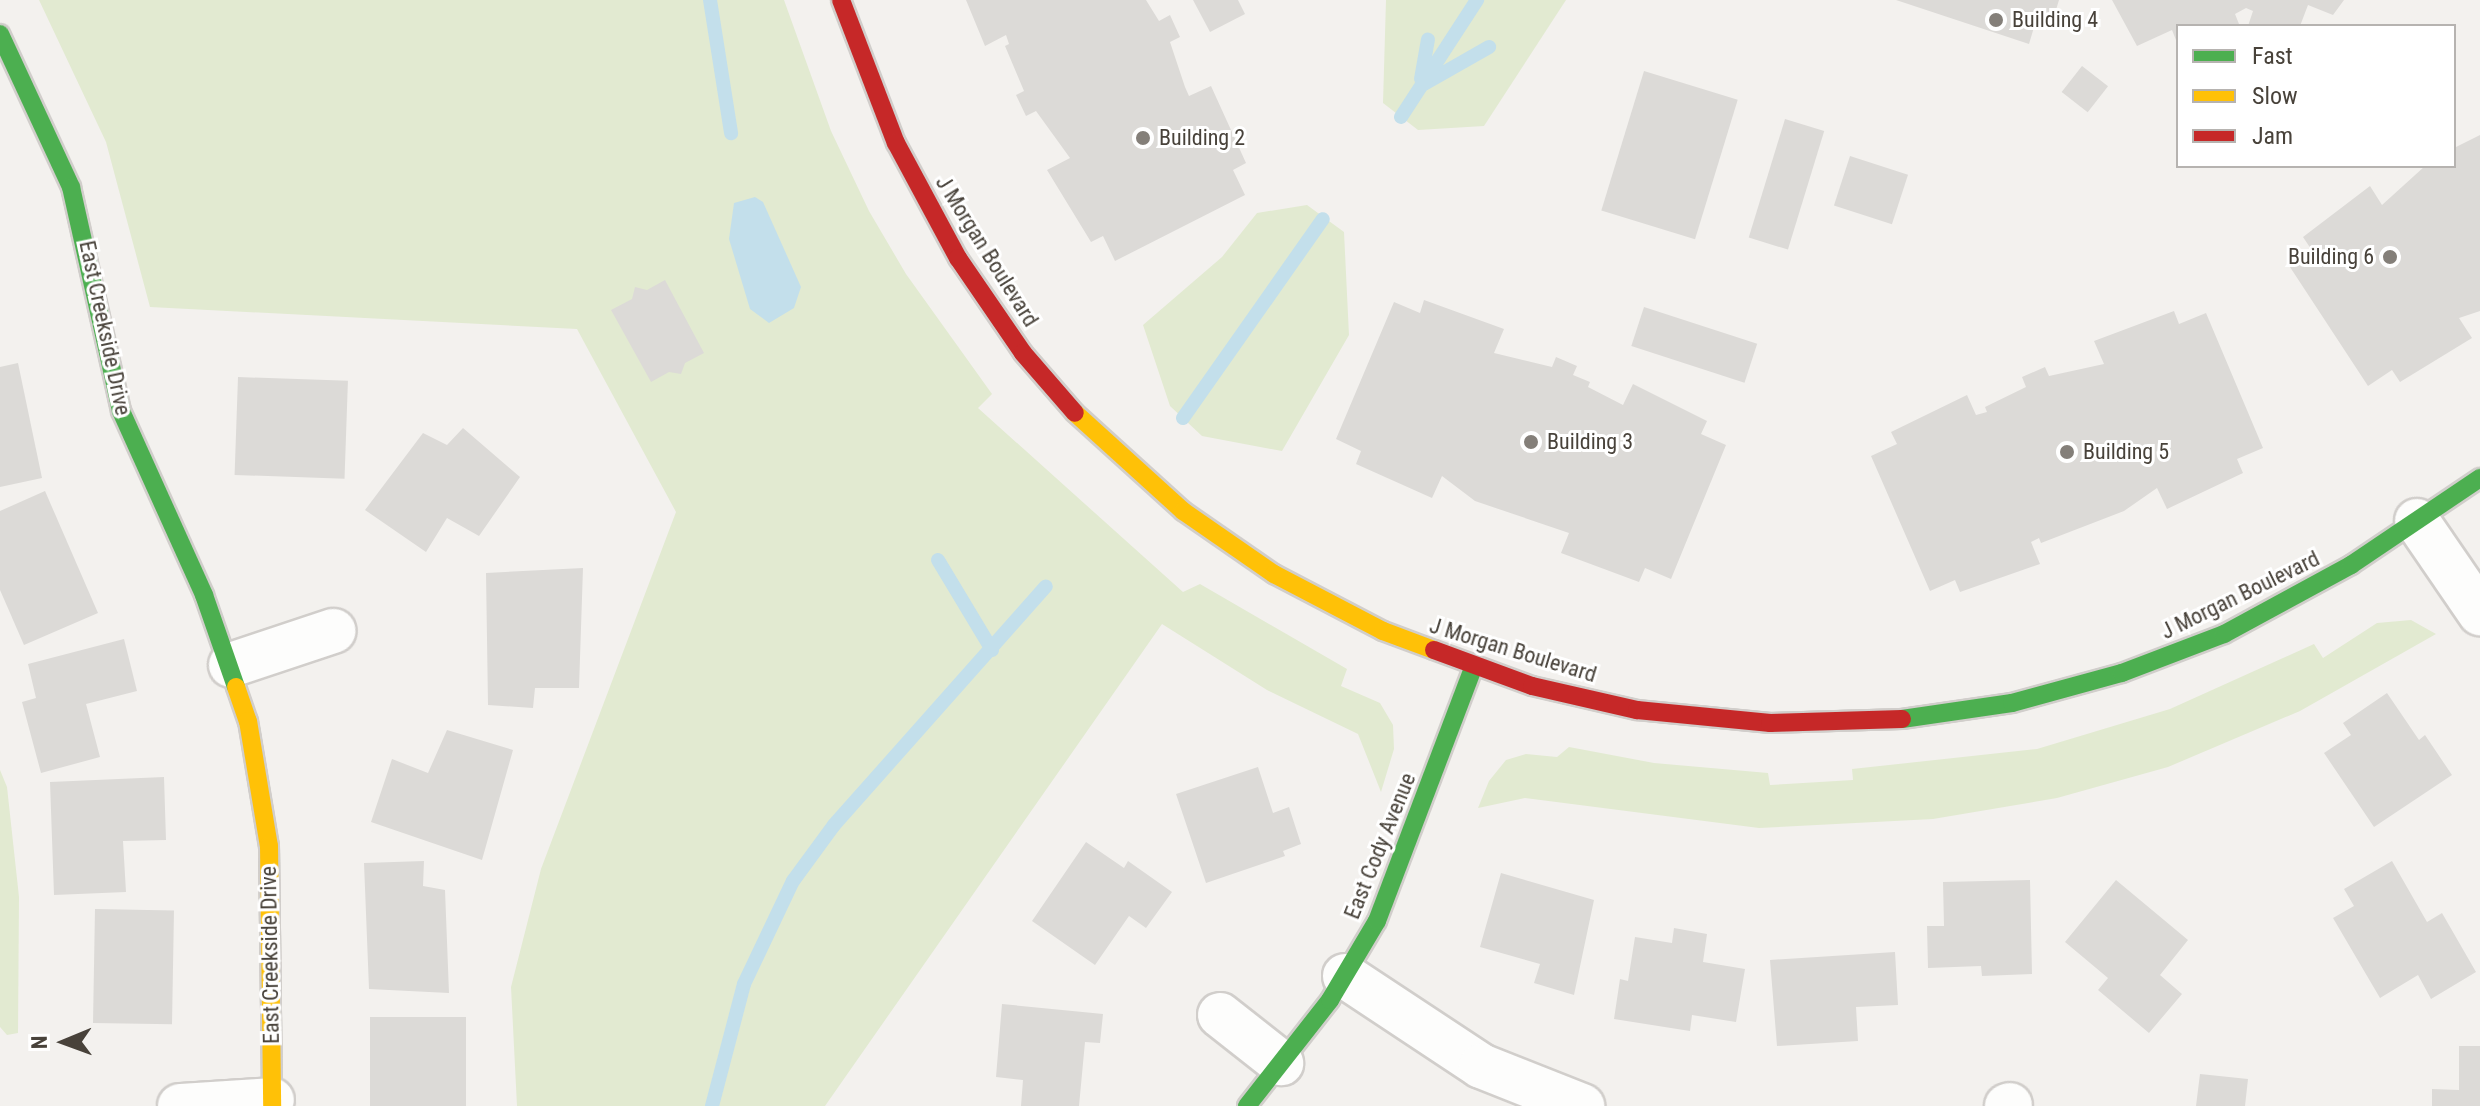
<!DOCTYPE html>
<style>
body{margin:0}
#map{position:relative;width:2480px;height:1106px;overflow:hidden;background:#f3f1ee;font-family:"Roboto Condensed",sans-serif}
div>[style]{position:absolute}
.green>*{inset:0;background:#e2ead1}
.water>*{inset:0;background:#c3dfeb}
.stream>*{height:14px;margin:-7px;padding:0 7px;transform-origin:7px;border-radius:7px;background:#c3dfeb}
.building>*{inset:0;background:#dcdad7;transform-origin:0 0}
.roads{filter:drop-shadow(2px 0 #d1cecb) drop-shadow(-2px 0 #d1cecb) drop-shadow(0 2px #d1cecb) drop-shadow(0 -2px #d1cecb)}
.street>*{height:44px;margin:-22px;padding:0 22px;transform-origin:22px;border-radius:22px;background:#fdfdfc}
.fast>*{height:18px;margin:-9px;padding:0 9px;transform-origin:9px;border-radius:9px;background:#4caf50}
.slow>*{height:18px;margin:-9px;padding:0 9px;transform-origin:9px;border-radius:9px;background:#ffc107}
.jam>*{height:18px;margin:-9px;padding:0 9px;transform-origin:9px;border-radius:9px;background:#c62828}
.dots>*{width:22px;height:22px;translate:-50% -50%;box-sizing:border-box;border:4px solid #fff;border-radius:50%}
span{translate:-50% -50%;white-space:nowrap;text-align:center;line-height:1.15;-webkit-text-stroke:6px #fff;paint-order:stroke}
.poi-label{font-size:22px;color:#48423a}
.left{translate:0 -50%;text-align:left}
.right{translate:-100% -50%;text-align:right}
.street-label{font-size:22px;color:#48423a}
.legend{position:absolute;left:2176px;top:24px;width:280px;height:144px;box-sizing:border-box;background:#fff;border:2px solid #b6b3b0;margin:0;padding:10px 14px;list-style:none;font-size:24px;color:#48423a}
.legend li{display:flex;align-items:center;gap:16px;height:40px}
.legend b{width:40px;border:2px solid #b6b3b0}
.north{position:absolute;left:24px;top:1002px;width:80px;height:80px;-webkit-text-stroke:6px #fff;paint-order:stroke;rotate:269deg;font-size:22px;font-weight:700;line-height:32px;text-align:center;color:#48423a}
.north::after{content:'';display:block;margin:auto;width:28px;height:36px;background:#48423a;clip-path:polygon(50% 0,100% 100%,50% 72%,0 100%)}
</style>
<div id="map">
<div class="green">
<i style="clip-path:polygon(39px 0,784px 0,831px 131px,869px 211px,906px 274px,992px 394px,978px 408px,1183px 592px,1200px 584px,1347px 669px,1341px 686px,1380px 703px,1393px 725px,1394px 749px,1381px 792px,1358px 734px,1267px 690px,1162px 624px,825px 1106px,517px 1106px,511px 987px,541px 869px,676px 512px,577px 329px,150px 307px,106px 142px)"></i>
<i style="clip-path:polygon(1386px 0,1566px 0,1484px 126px,1418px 130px,1383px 103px)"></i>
<i style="clip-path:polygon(1307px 205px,1344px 232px,1349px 335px,1282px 451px,1202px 436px,1170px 406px,1143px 325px,1222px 257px,1257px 213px)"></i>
<i style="clip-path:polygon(2411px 620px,2436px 634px,2300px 711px,2168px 767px,2057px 798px,1933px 819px,1759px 828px,1525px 798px,1478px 808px,1489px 781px,1506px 760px,1526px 754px,1557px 757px,1569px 747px,1654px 763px,1768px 773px,1770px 785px,1853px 780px,1852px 769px,2037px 749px,2170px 709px,2314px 644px,2323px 658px,2377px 623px)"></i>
<i style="clip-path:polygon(0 770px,7px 787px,19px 897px,18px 1033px,7px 1035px,0 1027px)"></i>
</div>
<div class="water">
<i style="clip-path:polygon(755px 197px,763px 202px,801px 287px,794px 308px,769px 323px,750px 309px,729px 239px,734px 203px)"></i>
</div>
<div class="stream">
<i style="left:710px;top:0;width:135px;rotate:81deg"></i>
<i style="left:1421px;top:79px;width:40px;rotate:-80deg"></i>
<i style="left:1424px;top:84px;width:75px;rotate:-29.6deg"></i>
<i style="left:1401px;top:117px;width:140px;rotate:-57deg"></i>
<i style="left:1183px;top:418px;width:243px;rotate:-54.9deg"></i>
<i style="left:938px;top:560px;width:105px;rotate:59deg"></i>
<i style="left:712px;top:1106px;width:126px;rotate:-75.3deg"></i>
<i style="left:744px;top:984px;width:114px;rotate:-64.6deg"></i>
<i style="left:793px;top:881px;width:69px;rotate:-53.8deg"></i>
<i style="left:834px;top:825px;width:319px;rotate:-48.4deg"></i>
</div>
<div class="building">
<i style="clip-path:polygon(966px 0,1146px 0,1159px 21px,1170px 15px,1180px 37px,1170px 42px,1185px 87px,1189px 96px,1211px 86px,1246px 163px,1233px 170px,1245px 195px,1115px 261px,1103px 236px,1091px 242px,1047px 170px,1070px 158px,1036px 111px,1026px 116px,1016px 95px,1024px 91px,1005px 46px,1009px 44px,1006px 35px,985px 46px)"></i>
<i style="clip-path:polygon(1193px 0,1238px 0,1245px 14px,1210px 32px)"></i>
<i style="clip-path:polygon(1896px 0,2059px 0,2052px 23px,2037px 17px,2029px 44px)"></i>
<i style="clip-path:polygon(2112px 0,2344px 0,2333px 15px,2308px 5px,2300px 26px,2248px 26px,2253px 11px,2246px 8px,2235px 14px,2239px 24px,2233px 26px,2178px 26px,2178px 45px,2172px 30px,2137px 46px)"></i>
<i style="left:2082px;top:66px;width:33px;height:33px;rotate:38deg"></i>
<i style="left:1644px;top:71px;width:98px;height:146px;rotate:17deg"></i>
<i style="left:1785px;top:119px;width:41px;height:124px;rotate:17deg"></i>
<i style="clip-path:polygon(2480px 135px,2480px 311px,2459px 318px,2472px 338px,2400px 382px,2392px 370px,2368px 386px,2288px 264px,2311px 249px,2303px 237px,2370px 186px,2382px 205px,2425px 166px,2454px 166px,2454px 148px)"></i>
<i style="left:1850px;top:156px;width:61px;height:52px;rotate:18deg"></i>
<i style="clip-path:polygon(665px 280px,704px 353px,685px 363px,681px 374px,669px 372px,651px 382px,611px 310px,632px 299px,635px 287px,647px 290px)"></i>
<i style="clip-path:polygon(1424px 300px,1504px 329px,1494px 353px,1552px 367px,1556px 357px,1577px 366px,1573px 375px,1590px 382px,1588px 387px,1623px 405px,1633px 384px,1707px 421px,1701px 434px,1726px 445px,1671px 579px,1645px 568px,1639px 582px,1561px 553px,1569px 533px,1475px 501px,1442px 476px,1432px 498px,1356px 464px,1361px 451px,1336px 439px,1394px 302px,1420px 313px)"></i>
<i style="left:1644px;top:307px;width:119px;height:41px;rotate:18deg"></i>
<i style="clip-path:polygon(2174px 311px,2179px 324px,2206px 313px,2263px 448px,2237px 459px,2243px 473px,2167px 509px,2157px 488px,2124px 511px,2041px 543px,2039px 538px,2031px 542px,2040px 564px,1960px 592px,1955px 580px,1930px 591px,1871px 456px,1897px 444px,1891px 432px,1967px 395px,1976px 415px,1987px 412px,1985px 407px,2026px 387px,2022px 377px,2045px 367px,2049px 376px,2104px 364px,2094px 341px)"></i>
<i style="clip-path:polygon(18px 363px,42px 478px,0 487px,0 367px)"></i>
<i style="left:238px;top:377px;width:110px;height:98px;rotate:2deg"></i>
<i style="clip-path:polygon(463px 428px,520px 477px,479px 536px,447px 518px,426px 552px,365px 510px,423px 433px,447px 445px)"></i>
<i style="clip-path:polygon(45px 491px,98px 613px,24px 645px,0 590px,0 511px)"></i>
<i style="clip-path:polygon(583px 568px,579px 688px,535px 688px,533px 708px,488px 705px,486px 573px)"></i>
<i style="clip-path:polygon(124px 639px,137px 691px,86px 704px,100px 757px,41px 773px,22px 702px,36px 698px,28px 664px)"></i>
<i style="clip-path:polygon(2387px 693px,2419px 740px,2425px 735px,2452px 775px,2374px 827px,2324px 753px,2351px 735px,2343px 723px)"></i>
<i style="clip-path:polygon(447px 730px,513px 750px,482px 860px,371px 822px,392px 759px,428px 773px)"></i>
<i style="clip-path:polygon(1258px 767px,1273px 813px,1289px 807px,1301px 844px,1283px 851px,1285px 856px,1206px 883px,1176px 794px)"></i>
<i style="clip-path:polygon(164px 777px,166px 840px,123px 841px,126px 892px,54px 895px,50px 782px)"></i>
<i style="clip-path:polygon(1086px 842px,1124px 868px,1128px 861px,1172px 892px,1146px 928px,1129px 916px,1095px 965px,1032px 921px)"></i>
<i style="clip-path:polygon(424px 861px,423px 886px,445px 890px,449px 993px,369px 989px,364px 863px)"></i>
<i style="clip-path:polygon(2392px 861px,2427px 922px,2442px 913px,2476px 972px,2431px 999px,2418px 975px,2380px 998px,2333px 918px,2354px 906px,2344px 889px)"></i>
<i style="clip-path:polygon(1501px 873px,1594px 900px,1574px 995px,1534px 983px,1540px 964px,1480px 947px)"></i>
<i style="clip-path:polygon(2030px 880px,2032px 974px,1982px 976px,1981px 966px,1928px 968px,1927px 926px,1944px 926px,1943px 882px)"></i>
<i style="clip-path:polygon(2116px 880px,2188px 940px,2160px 975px,2182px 994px,2149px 1033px,2098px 990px,2108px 978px,2065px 942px)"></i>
<i style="left:95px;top:909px;width:79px;height:114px;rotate:1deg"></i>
<i style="clip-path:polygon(1674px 928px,1707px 934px,1703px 962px,1745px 969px,1736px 1022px,1692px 1015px,1690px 1031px,1614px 1019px,1620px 979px,1628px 981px,1635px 937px,1672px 943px)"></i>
<i style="clip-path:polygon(1895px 952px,1898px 1005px,1856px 1007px,1858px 1041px,1777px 1046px,1770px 960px)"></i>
<i style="clip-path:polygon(1002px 1004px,1103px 1014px,1100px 1043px,1085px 1042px,1079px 1106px,1021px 1106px,1023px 1080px,996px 1077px)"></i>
<i style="left:370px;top:1017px;width:96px;height:89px"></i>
<i style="clip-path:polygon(2459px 1046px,2480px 1046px,2480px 1106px,2432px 1106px,2432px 1089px,2459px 1090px)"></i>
<i style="clip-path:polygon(2200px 1074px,2248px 1079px,2245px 1106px,2196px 1106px)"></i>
</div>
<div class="roads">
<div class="street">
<i style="left:2417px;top:521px;width:112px;rotate:55.6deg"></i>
<i style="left:231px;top:665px;width:108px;rotate:-18.4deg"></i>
<i style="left:1345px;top:976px;width:163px;rotate:33.5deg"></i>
<i style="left:1481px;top:1066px;width:109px;rotate:21.6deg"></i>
<i style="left:1220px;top:1015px;width:78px;rotate:38.2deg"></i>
<i style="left:180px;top:1106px;width:92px;rotate:-3.7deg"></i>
<i style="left:2007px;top:1106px;width:3px;rotate:-18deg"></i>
</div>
<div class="fast">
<i style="left:0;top:34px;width:169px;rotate:65.1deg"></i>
<i style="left:71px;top:187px;width:230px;rotate:77.4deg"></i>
<i style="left:121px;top:411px;width:202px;rotate:65.7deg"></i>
<i style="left:204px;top:595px;width:97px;rotate:70.8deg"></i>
<i style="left:1902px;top:719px;width:111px;rotate:-8.3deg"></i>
<i style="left:2012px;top:703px;width:114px;rotate:-15.3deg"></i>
<i style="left:2122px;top:673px;width:109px;rotate:-20.9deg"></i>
<i style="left:2224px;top:634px;width:145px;rotate:-28.5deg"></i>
<i style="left:2351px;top:565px;width:156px;rotate:-34deg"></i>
<i style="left:1247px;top:1106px;width:135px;rotate:-51.9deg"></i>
<i style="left:1330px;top:1000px;width:92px;rotate:-59.3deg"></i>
<i style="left:1377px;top:921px;width:271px;rotate:-69.2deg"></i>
</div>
<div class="slow">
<i style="left:1075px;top:413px;width:146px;rotate:42.2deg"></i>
<i style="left:1183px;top:511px;width:111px;rotate:34.7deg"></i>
<i style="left:1274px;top:574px;width:123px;rotate:27.6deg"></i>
<i style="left:1383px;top:631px;width:54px;rotate:20.4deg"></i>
<i style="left:236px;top:687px;width:36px;rotate:71deg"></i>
<i style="left:248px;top:721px;width:127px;rotate:80.5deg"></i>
<i style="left:269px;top:846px;width:260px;rotate:89.3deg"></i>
</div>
<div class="jam">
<i style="left:841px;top:0;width:153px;rotate:69deg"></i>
<i style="left:896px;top:143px;width:131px;rotate:61.7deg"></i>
<i style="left:958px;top:258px;width:115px;rotate:55.6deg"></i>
<i style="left:1023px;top:353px;width:79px;rotate:49.1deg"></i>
<i style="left:1434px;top:650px;width:104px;rotate:20.2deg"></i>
<i style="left:1532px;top:686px;width:108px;rotate:12.9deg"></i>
<i style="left:1637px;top:710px;width:134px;rotate:5.6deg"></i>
<i style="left:1770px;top:723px;width:132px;rotate:-1.7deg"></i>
</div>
</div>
<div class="dots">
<i style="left:1996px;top:20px;background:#847f79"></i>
<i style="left:1143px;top:138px;background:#847f79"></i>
<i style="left:2390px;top:257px;background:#847f79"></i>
<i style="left:1531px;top:442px;background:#847f79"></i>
<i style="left:2067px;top:452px;background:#847f79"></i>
</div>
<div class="poi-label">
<span class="left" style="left:2012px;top:20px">Building 4</span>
<span class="left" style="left:1159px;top:138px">Building 2</span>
<span class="right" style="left:2374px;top:257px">Building 6</span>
<span class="left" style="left:1547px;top:442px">Building 3</span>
<span class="left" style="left:2083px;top:452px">Building 5</span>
</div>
<div class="street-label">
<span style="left:987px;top:251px;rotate:58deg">J Morgan Boulevard</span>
<span style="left:105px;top:328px;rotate:78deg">East Creekside Drive</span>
<span style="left:2240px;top:595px;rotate:-26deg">J Morgan Boulevard</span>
<span style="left:1513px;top:650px;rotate:17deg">J Morgan Boulevard</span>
<span style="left:1380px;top:846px;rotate:-68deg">East Cody Avenue</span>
<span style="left:270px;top:955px;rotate:-91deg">East Creekside Drive</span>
</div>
<ul class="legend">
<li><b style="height:10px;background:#4caf50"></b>Fast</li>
<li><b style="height:10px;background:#ffc107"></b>Slow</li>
<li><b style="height:10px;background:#c62828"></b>Jam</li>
</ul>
<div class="north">N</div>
</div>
